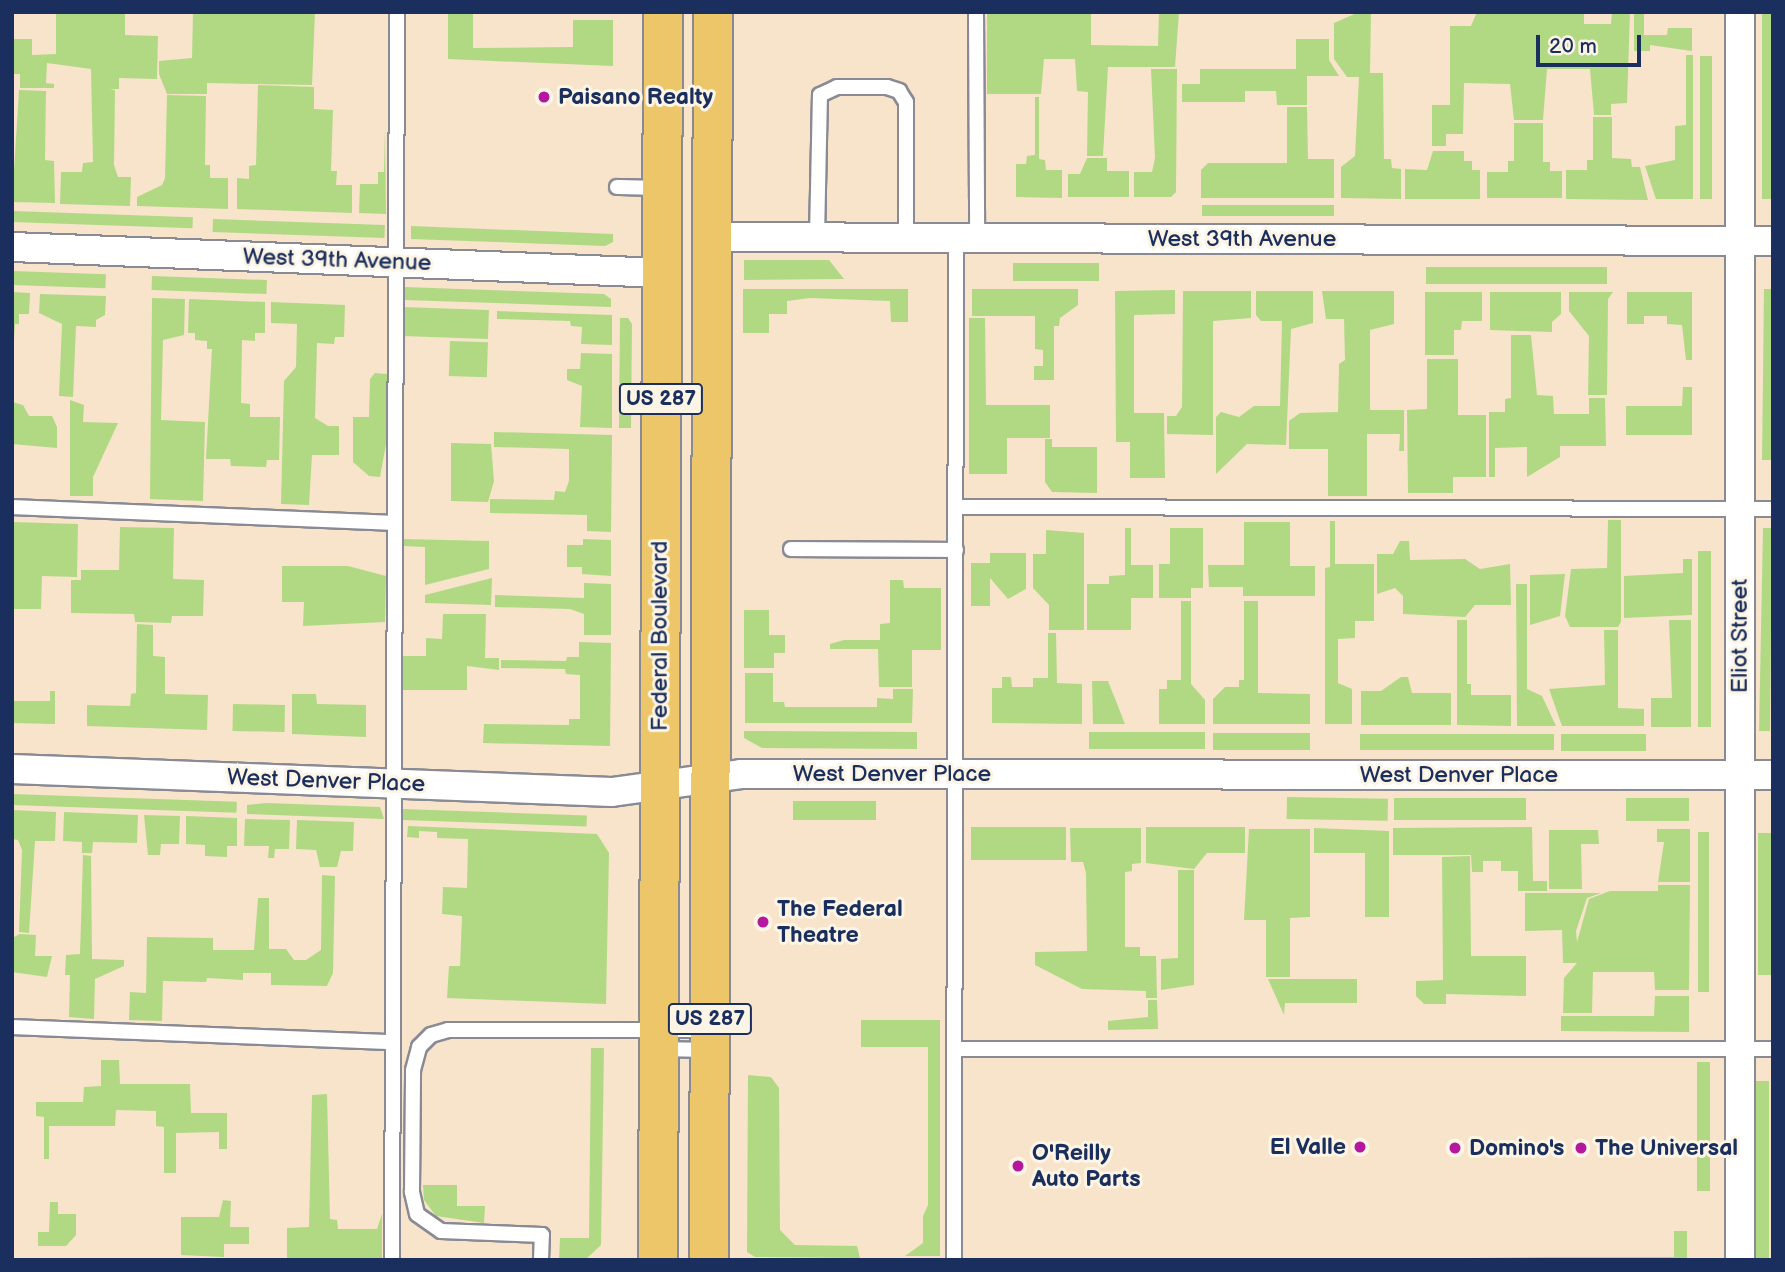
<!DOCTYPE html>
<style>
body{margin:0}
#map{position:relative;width:1785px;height:1272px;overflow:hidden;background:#f7e4cb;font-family:"Balsamiq Sans",sans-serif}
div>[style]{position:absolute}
.green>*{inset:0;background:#b1d984;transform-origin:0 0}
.roads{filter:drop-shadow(2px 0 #898a94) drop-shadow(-2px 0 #898a94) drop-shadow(0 2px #898a94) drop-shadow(0 -2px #898a94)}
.service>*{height:14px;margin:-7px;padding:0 7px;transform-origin:7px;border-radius:7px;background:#fff}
.minor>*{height:28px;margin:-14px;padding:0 14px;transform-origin:14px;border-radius:14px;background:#fff}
.primary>*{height:38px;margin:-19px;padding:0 19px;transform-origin:19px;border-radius:19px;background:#ecc669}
.dots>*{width:19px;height:19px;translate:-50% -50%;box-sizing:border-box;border:4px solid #fcf5e5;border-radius:50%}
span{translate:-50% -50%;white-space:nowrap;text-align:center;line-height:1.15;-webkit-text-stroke:6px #fcf5e5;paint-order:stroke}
.shield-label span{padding:2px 5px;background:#fcf5e5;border:2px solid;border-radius:5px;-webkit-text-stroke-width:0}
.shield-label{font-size:21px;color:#1b2f5e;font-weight:700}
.poi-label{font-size:23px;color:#1b2f5e;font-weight:700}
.left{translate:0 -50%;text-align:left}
.right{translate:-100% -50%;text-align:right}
.street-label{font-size:23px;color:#1b2f5e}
.frame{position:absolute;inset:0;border:14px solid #1b2f5e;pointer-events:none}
.scale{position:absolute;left:1536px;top:35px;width:105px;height:32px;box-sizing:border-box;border:4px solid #1b2f5e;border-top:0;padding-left:9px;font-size:21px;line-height:24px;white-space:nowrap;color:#1b2f5e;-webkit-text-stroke:5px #fcf5e5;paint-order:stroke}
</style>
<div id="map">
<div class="green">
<i style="clip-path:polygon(56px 12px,125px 12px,125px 35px,158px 36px,157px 79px,119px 78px,119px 89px,110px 89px,115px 90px,114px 165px,118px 177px,131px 177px,130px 206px,60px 204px,61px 172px,82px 172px,83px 163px,93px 162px,91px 69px,47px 63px,46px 83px,54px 84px,54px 88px,20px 88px,20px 74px,12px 74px,12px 39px,32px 39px,32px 55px,56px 54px)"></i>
<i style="clip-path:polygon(193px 12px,315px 12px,312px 85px,207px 83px,207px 94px,167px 94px,159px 74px,159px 61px,192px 58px)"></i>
<i style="clip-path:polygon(448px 12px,473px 12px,473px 48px,573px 47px,573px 20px,613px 20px,613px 66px,448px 59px)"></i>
<i style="clip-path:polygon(987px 12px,1091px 12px,1091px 45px,1158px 46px,1159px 12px,1179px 12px,1175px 67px,1108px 67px,1103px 156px,1087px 156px,1088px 92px,1077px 91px,1075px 59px,1044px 59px,1041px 94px,987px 94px)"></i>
<i style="clip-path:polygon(1359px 12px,1371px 12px,1370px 73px,1383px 73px,1384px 159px,1391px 159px,1392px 168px,1401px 169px,1401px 199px,1341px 198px,1341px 167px,1355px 156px,1359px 77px,1347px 77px,1334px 59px,1334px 23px)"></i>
<i style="clip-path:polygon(1477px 12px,1584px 14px,1584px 24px,1611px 24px,1612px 12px,1630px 12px,1627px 103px,1611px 104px,1611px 115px,1594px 115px,1590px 69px,1547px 69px,1543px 120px,1514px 120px,1510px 84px,1464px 83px,1463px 134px,1446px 134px,1446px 146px,1432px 146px,1432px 105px,1450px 105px,1450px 26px,1471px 26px)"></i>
<i style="clip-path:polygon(1634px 12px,1644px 12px,1644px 35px,1667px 35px,1668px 28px,1692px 28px,1692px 51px,1650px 45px,1650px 51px,1634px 51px)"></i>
<i style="left:1762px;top:12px;width:11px;height:187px"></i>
<i style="clip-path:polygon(1296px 39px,1329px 39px,1329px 60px,1339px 76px,1307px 76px,1307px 105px,1277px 105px,1276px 91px,1245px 91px,1245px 102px,1182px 102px,1182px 84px,1200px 84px,1200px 69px,1296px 69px)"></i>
<i style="clip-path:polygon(1686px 55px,1693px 55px,1693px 199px,1656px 199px,1645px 166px,1675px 160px,1675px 126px,1686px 125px)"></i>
<i style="left:1700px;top:56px;width:12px;height:143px"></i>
<i style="clip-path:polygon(1151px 69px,1177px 69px,1176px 192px,1171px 197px,1134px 197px,1134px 172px,1152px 172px,1155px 158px)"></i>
<i style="clip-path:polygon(258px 85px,314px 87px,314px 109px,333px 110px,331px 171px,337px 171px,336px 185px,352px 185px,352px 213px,237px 209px,237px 178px,249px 179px,249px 166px,256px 165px)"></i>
<i style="clip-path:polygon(19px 90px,46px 91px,45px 160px,54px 161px,55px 203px,12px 202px)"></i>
<i style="clip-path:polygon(167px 95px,206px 96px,205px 165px,210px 165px,210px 178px,228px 178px,228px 209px,137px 206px,137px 197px,162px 185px,165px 178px)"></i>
<i style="clip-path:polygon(1035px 97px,1039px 97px,1039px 159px,1045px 160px,1046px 170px,1062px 170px,1062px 198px,1016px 197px,1016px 164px,1026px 164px,1027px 156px,1035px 155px)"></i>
<i style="clip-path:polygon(1287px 107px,1307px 107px,1308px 159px,1334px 159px,1334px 198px,1201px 198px,1201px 170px,1208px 163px,1287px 163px)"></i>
<i style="clip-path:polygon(1593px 117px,1612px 117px,1612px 158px,1631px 159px,1632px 167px,1640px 167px,1648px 200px,1566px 199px,1566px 170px,1587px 170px,1587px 160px,1593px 160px)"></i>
<i style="clip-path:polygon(1514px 123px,1543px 123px,1543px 162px,1550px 162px,1550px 171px,1562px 171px,1562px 198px,1487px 198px,1487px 172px,1508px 172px,1508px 161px,1514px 161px)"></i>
<i style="clip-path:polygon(385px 129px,386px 214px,359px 213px,360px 184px,378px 184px,378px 172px,384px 172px)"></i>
<i style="clip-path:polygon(1433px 151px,1464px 151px,1464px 161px,1472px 161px,1472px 170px,1480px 170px,1480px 199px,1405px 199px,1405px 169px,1427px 170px)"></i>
<i style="clip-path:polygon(1087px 158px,1107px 158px,1107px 171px,1129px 171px,1129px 197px,1068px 197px,1068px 174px,1080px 174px)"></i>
<i style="left:1202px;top:205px;width:132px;height:11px"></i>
<i style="left:12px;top:211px;width:181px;height:11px;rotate:2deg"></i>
<i style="left:213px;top:219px;width:172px;height:13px;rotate:2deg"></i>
<i style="clip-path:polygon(411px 226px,613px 234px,613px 242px,605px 246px,411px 239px)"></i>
<i style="clip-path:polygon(744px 260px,829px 260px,844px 279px,744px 280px)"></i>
<i style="left:1013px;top:263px;width:86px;height:18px"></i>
<i style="left:1426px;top:267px;width:181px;height:17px"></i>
<i style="left:12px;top:271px;width:94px;height:14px;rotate:2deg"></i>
<i style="left:152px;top:276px;width:115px;height:14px;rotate:2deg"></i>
<i style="clip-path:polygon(404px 287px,604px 294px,611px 299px,611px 307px,404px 300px)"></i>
<i style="clip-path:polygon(743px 289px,908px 289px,908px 322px,891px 322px,890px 301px,810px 298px,787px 301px,787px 314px,769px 314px,769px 333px,743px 333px)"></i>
<i style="clip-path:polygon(972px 289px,1078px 289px,1078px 305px,1060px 318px,1059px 326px,1054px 326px,1054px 380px,1034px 380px,1034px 366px,1043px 366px,1043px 350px,1035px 349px,1035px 316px,972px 316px)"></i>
<i style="clip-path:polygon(1764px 289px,1773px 289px,1773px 460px,1762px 460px)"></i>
<i style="clip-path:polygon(1175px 290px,1175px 314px,1134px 315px,1134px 413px,1164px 413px,1165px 478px,1130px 478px,1130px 442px,1116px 442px,1115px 291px)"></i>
<i style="clip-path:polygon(1183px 291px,1251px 291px,1251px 318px,1213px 321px,1213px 435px,1167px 434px,1167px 416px,1176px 416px,1182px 407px)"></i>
<i style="clip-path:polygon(1256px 291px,1313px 291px,1313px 323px,1291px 329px,1286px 445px,1247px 444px,1216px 474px,1216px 417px,1221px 412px,1239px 417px,1254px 406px,1280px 406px,1282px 321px,1261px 321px,1256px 315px)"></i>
<i style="clip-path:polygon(1322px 291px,1394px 291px,1394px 324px,1370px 330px,1370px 410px,1404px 410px,1404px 451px,1399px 451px,1400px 434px,1367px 434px,1367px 496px,1328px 496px,1328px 449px,1289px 449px,1289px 421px,1300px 413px,1338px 412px,1339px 364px,1345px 360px,1344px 319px,1326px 319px)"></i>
<i style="clip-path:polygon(12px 292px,30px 293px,29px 314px,19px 314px,19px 324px,15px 324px,12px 371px)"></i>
<i style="clip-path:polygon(1425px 292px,1482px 292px,1482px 321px,1462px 321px,1461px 330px,1454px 330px,1454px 355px,1425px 355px)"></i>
<i style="clip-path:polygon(1490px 292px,1561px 292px,1561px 314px,1552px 322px,1552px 332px,1490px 330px)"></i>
<i style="clip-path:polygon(1569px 292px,1613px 292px,1608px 299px,1607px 395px,1588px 395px,1589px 336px,1569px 311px)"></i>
<i style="clip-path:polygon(1627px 292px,1692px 292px,1692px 360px,1686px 360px,1682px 325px,1667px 324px,1667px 316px,1644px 316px,1644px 324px,1627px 324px)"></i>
<i style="clip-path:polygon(40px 294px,106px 296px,105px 315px,96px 320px,96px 327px,76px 326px,73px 397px,59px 396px,62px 324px,39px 313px)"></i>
<i style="clip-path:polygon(152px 298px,185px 299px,184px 335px,163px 340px,161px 420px,205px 422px,203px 501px,150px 499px)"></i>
<i style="clip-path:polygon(189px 299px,265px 302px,265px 333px,255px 333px,255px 341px,242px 340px,241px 403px,250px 404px,250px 417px,280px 417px,279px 460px,267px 460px,266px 467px,231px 466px,230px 459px,206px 459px,212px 349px,207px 349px,207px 341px,195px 340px,195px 333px,188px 333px)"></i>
<i style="clip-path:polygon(271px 302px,345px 305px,344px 337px,335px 337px,334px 344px,317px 343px,315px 418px,328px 426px,339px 426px,339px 455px,312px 455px,309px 505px,281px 504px,284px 381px,296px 367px,297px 324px,271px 323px)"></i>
<i style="left:403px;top:307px;width:86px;height:29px;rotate:2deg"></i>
<i style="clip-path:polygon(497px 311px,612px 315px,612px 345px,581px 344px,582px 327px,571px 326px,570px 321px,497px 319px)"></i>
<i style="clip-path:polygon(620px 318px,628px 318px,632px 324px,631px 428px,619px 428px)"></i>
<i style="clip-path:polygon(969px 318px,985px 318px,986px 405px,1050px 405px,1050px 438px,1007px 438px,1007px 474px,969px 474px)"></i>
<i style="clip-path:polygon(1511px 335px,1531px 335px,1537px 395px,1553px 396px,1554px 414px,1589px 414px,1589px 398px,1605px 398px,1606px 446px,1560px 446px,1560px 457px,1527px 477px,1527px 447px,1495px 448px,1495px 477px,1489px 477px,1489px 412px,1505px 412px,1505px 399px,1511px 398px)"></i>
<i style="left:450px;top:341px;width:38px;height:35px;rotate:2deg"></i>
<i style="clip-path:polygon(581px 353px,612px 354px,612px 428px,580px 427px,582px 386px,567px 380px,567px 369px,580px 369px)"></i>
<i style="clip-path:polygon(1427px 359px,1458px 359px,1458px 415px,1486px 415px,1486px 477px,1453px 477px,1453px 493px,1408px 493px,1407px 410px,1427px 409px)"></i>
<i style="clip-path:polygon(375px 373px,387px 374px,387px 439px,380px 477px,369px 476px,353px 462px,353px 417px,369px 417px,370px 379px)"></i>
<i style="clip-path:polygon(1683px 387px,1692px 387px,1692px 435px,1626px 435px,1626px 406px,1682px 406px)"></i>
<i style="clip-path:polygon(70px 400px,84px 405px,83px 422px,118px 423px,93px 477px,93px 496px,70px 496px)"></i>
<i style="clip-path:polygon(12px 402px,23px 405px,29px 416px,52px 416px,57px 427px,57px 448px,12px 444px)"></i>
<i style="clip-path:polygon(494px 432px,612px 435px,611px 532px,587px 531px,587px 515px,490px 513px,490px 499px,554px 500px,555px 491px,565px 492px,569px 481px,569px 449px,494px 447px)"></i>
<i style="clip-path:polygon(1045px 439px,1052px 439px,1052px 447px,1097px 447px,1097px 493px,1052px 492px,1045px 482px)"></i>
<i style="clip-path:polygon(451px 443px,491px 444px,494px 481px,488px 502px,451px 501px)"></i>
<i style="clip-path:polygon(1608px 520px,1621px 520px,1621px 622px,1618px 627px,1570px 627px,1565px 616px,1571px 569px,1607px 568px)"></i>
<i style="clip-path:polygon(1330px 521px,1335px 521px,1335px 564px,1374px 564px,1374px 621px,1355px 621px,1355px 638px,1338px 639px,1338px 683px,1352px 689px,1352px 724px,1325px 724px,1325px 568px,1330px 567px)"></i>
<i style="clip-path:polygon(12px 522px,78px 524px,77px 577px,42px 576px,41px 609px,12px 609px)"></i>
<i style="clip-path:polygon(1244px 522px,1290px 522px,1290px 566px,1315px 566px,1315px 596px,1243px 596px,1243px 587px,1209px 587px,1208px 565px,1244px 565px)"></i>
<i style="clip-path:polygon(120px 527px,174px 528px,173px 579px,204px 580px,203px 616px,172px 616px,171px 623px,135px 622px,134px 614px,71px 613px,71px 580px,81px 580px,81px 570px,119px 570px)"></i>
<i style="clip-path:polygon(1125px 528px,1131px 528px,1131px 565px,1153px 565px,1153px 598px,1131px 598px,1131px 630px,1087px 630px,1087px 584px,1109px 584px,1109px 576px,1125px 575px)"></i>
<i style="clip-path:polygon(1170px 528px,1203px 528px,1203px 588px,1191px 588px,1191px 598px,1159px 598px,1159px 564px,1170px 564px)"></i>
<i style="clip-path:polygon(1763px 528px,1772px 528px,1770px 731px,1759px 731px)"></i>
<i style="clip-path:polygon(1046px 530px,1084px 533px,1084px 630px,1049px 630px,1049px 605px,1033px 588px,1033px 554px,1046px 554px)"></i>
<i style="clip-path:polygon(403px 539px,489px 541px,489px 569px,425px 585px,425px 547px,403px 546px)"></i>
<i style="clip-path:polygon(583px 539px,611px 540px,611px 576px,582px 574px,582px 567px,567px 567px,567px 545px,583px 545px)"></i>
<i style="clip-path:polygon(1400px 541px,1409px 541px,1410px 560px,1465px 559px,1480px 569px,1510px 564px,1511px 605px,1475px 605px,1465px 617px,1403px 614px,1403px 596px,1395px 588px,1377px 594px,1377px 554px,1393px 554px)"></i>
<i style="left:1698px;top:551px;width:13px;height:176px"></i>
<i style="clip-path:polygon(990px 553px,1026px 553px,1026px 589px,1008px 599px,990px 578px,990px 606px,971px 606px,971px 563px,990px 563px)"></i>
<i style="clip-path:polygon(1683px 559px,1692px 559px,1692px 615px,1624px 618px,1624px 576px,1683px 573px)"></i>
<i style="clip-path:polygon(282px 566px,348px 566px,386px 576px,385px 622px,303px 626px,304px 602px,282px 602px)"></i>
<i style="clip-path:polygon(1565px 574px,1560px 616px,1530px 625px,1530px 575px)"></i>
<i style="clip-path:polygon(492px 578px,491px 605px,425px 603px,425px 595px)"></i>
<i style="clip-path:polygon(890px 580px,903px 580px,904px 588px,941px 588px,941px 650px,912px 650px,912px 687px,879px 687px,878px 649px,830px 649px,830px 644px,844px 640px,880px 640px,880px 624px,890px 623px)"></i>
<i style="clip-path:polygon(584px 583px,611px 584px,611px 635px,584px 635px,584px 614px,570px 609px,495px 607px,495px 595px,584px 598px)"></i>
<i style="clip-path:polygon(1516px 584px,1527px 584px,1527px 689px,1542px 696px,1556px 726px,1517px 726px)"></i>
<i style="clip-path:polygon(1181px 601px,1191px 601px,1191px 684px,1205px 700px,1205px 724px,1159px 724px,1159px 689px,1167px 689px,1167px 680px,1181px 680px)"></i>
<i style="clip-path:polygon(1244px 601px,1258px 601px,1258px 693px,1310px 694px,1310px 724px,1213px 724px,1213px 699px,1225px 687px,1239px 687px,1239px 680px,1244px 680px)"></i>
<i style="clip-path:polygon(744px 610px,769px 610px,769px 635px,785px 635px,785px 653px,774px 653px,774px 668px,744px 668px)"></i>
<i style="clip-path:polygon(443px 614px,486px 614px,485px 658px,499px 658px,499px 670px,467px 666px,467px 690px,403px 690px,403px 656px,426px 656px,426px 638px,442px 639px)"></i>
<i style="clip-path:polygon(1457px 620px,1467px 620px,1467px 684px,1471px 684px,1471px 695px,1511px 695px,1511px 726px,1457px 725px)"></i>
<i style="clip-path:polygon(1669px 620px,1691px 620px,1691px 727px,1651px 727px,1651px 698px,1672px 698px)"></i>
<i style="clip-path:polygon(137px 624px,153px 625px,153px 656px,165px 657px,165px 694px,208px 695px,207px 730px,87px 726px,87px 705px,130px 706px,131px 694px,136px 693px)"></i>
<i style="clip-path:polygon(1604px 630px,1618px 630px,1618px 708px,1644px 709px,1644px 726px,1562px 726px,1549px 689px,1605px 685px)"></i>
<i style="clip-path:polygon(1048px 633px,1056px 633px,1057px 683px,1082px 684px,1082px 724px,992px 723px,992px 688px,1002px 688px,1002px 677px,1011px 677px,1012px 687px,1033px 687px,1033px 678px,1048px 678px)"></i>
<i style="clip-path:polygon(579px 642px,611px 643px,610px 746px,483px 743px,484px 724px,569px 725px,569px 719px,580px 719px,580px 675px,566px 674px,565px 669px,501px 668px,501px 660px,566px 661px,567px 657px,579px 657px)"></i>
<i style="clip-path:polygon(745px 673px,773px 673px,773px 702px,784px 702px,785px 707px,877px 707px,877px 698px,893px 699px,893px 689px,913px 689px,912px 723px,745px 723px)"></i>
<i style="clip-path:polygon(1401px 677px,1408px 677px,1412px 693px,1451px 693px,1451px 725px,1361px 725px,1361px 691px,1381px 691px)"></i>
<i style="clip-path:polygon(1092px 681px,1108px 681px,1125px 724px,1093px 724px)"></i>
<i style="clip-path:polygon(50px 691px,55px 691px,55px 724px,12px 723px,12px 701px,50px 701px)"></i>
<i style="clip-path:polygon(292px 694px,316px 694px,317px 704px,366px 705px,366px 737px,292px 734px)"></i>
<i style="left:233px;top:704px;width:52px;height:27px;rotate:1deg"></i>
<i style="clip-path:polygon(744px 731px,917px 732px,917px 749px,762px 748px,744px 738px)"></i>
<i style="left:1089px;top:732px;width:116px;height:17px"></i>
<i style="left:1213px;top:733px;width:97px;height:17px"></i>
<i style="left:1360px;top:734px;width:194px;height:16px"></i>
<i style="left:1561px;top:734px;width:85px;height:17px"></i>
<i style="left:12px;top:794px;width:225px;height:11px;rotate:2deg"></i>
<i style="left:1287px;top:797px;width:101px;height:22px;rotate:1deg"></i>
<i style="left:1394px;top:798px;width:132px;height:22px"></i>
<i style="left:1626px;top:798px;width:63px;height:23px"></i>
<i style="left:793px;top:801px;width:83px;height:19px"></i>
<i style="clip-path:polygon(266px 803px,380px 807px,384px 819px,247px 814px,247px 805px)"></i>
<i style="left:403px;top:809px;width:184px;height:11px;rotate:2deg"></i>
<i style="clip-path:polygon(12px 810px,56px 812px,55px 841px,35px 841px,29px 933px,19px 932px,22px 850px,18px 840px,12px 839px)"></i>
<i style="clip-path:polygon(64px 812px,138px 815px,137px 843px,93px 842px,92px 853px,82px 853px,82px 842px,63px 841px)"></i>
<i style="clip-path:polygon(144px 815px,180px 816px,179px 844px,161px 844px,160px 855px,148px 855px)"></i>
<i style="clip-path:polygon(186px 816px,237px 818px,237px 846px,227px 846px,227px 857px,205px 856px,205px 845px,186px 844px)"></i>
<i style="clip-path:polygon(245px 819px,290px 820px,289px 849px,275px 849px,274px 858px,268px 858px,269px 846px,244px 846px)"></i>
<i style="clip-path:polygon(297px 820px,354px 822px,353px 851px,341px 851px,337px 867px,320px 867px,316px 850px,296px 849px)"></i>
<i style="clip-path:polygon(408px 826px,597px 834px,609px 853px,606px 1004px,447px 998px,449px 966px,460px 966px,462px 916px,442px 914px,443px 887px,467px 888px,468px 839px,437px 838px,437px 832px,419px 831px,419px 838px,407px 837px)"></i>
<i style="left:971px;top:827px;width:95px;height:33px"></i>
<i style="clip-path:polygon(1146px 827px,1245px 827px,1245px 853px,1207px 853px,1194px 869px,1146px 863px)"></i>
<i style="clip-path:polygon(1532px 827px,1533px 881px,1547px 881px,1547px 891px,1518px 891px,1518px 871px,1501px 871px,1501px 861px,1483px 861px,1483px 872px,1472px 872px,1471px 855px,1393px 855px,1393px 828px)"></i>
<i style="clip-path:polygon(1070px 828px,1141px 828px,1141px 863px,1132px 864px,1132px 871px,1125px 872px,1125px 947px,1140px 947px,1140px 956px,1156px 956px,1157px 998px,1146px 998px,1146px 991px,1082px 989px,1035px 965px,1035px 952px,1087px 951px,1086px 873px,1083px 862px,1071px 862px)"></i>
<i style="clip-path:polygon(1314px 828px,1389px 831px,1389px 917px,1365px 917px,1365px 853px,1314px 853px)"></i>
<i style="clip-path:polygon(1249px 829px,1310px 829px,1310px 917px,1290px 918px,1290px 977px,1266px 977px,1266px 920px,1244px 920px)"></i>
<i style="clip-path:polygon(1657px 829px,1690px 829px,1690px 882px,1658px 882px,1664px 842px,1657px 842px)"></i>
<i style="clip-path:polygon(1549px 830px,1598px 830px,1599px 844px,1581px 844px,1582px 889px,1549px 889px)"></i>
<i style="left:1698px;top:832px;width:11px;height:160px"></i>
<i style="left:1758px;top:833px;width:13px;height:142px"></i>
<i style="clip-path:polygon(83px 855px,91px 856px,92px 959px,124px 960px,124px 966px,95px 979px,94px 1019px,69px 1017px,70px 975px,65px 975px,66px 955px,80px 954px)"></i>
<i style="clip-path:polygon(1470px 856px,1471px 956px,1526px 956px,1526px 996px,1446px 994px,1446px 1004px,1424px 1004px,1416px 996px,1416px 981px,1443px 980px,1442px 857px)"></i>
<i style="clip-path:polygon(1178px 870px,1194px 870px,1194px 985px,1161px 990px,1161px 959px,1178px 958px)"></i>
<i style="clip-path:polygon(322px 875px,335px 876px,333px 973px,327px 986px,271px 985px,271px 973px,243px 973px,243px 980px,207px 978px,206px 982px,163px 981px,162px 1021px,129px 1020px,130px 992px,146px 993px,147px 937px,213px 938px,213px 950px,254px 950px,258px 898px,269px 898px,269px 949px,286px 949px,294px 960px,306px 960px,321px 950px)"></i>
<i style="clip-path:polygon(1658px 885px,1690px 885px,1689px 990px,1655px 990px,1654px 972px,1593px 972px,1592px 1013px,1563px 1013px,1564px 978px,1577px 963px,1563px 963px,1562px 930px,1525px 931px,1525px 893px,1601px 893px,1587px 898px,1576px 931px,1577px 942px,1589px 899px,1610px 891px,1658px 891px)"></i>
<i style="clip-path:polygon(20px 934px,36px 935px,35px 956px,52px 956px,47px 977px,12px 972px,12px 938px)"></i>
<i style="clip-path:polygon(1268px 979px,1357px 979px,1357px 1003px,1285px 1003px,1284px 1015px)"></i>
<i style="clip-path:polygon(1655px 996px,1689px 996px,1689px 1032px,1561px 1031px,1561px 1016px,1654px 1016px)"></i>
<i style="clip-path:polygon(1148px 1000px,1157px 1000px,1158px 1029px,1108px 1030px,1108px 1021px,1148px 1017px)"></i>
<i style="clip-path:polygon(861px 1020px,940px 1020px,940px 1256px,905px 1256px,923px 1243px,923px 1216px,928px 1205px,928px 1047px,861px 1047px)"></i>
<i style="clip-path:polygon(591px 1048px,604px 1048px,601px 1245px,585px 1260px,559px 1260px,560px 1238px,589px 1238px)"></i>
<i style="clip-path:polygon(101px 1060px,119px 1060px,120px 1084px,190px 1084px,191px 1113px,227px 1113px,227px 1149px,219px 1149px,219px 1132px,176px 1133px,176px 1173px,164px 1173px,164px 1127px,156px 1126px,156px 1111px,116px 1110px,115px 1126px,49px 1126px,49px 1159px,44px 1159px,44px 1117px,36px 1116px,36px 1102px,83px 1102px,84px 1087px,101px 1086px)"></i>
<i style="left:1697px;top:1062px;width:13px;height:129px"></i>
<i style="clip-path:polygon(748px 1075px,771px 1077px,779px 1088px,780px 1230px,795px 1245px,857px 1246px,860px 1258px,755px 1257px,747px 1252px)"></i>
<i style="left:1769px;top:1081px;width:179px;height:13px;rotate:90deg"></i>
<i style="clip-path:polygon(327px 1094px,330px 1219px,337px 1220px,338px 1229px,377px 1229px,382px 1214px,382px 1260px,287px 1259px,287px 1228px,309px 1227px,312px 1095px)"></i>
<i style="clip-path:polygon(423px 1185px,457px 1185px,457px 1206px,485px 1206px,484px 1223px,436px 1216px,424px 1200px)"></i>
<i style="clip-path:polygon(223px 1200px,231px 1201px,230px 1227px,249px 1227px,249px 1244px,224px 1244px,224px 1257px,181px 1255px,181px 1217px,219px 1217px)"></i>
<i style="clip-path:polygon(50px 1202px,58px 1202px,58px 1214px,76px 1214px,76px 1235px,66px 1246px,38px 1246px,38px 1232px,49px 1232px)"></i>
<i style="clip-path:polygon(1674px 1231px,1687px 1231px,1687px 1260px,1467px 1257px,1674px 1257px)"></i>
</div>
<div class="roads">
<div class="service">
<i style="left:976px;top:12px;width:226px;rotate:89.7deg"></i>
<i style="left:617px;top:187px;width:43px;rotate:1.3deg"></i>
<i style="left:817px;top:237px;width:142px;rotate:-88.8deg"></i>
<i style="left:820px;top:95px;width:19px;rotate:-25deg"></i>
<i style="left:837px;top:87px;width:50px"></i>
<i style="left:887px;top:87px;width:13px;rotate:18deg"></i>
<i style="left:899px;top:91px;width:13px;rotate:58deg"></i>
<i style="left:906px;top:102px;width:136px;rotate:90deg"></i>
<i style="left:12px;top:507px;width:383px;rotate:2.4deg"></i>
<i style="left:955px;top:507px;width:818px;rotate:0.14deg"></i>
<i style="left:791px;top:549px;width:165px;rotate:0.3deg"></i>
<i style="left:12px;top:1027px;width:381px;rotate:2.3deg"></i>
<i style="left:659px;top:1049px;width:50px;rotate:1.1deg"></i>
<i style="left:954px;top:1049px;width:819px"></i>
<i style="left:392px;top:1260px;width:1248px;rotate:-89.77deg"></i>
<i style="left:541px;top:1260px;width:25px;rotate:-88deg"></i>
<i style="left:542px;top:1235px;width:101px;rotate:-177.7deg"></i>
<i style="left:441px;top:1231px;width:29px;rotate:-145deg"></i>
<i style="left:417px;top:1214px;width:23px;rotate:-103deg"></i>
<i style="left:412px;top:1192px;width:122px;rotate:-89.5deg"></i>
<i style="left:413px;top:1070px;width:24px;rotate:-75deg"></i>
<i style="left:419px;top:1047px;width:17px;rotate:-45deg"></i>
<i style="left:431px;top:1035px;width:18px;rotate:-16deg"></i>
<i style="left:448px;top:1030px;width:259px"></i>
<i style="left:954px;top:1260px;width:1022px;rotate:-89.89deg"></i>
</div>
<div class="minor">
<i style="left:1740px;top:12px;width:1248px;rotate:90deg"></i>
<i style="left:712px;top:237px;width:1061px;rotate:0.22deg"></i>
<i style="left:12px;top:247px;width:651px;rotate:2.29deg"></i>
<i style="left:12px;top:769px;width:600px;rotate:2.2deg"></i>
<i style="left:612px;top:792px;width:130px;rotate:-7.9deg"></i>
<i style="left:741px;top:774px;width:1032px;rotate:0.06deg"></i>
</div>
<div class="primary">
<i style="left:658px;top:1260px;width:1248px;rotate:-89.77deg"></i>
<i style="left:709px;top:1260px;width:1248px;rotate:-89.82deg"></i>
</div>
</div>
<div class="dots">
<i style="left:544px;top:97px;background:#b5179e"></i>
<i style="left:763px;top:922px;background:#b5179e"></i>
<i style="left:1360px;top:1147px;background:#b5179e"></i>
<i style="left:1455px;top:1148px;background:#b5179e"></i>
<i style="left:1581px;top:1148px;background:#b5179e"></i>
<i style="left:1018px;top:1166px;background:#b5179e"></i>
</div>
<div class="shield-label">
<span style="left:661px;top:399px">US 287</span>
<span style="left:710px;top:1019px">US 287</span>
</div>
<div class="poi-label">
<span class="left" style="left:558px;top:97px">Paisano Realty</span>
<span class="left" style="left:777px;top:922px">The Federal<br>Theatre</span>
<span class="right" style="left:1346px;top:1147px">El Valle</span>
<span class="left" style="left:1469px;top:1148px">Domino's</span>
<span class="left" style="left:1595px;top:1148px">The Universal</span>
<span class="left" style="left:1032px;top:1166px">O'Reilly<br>Auto Parts</span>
</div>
<div class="street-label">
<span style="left:1242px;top:239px">West 39th Avenue</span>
<span style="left:337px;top:260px;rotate:2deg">West 39th Avenue</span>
<span style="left:660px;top:636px;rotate:-90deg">Federal Boulevard</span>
<span style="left:1740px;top:636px;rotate:-90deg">Eliot Street</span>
<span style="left:892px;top:774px">West Denver Place</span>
<span style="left:1459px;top:775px">West Denver Place</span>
<span style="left:326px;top:781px;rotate:2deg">West Denver Place</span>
</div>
<div class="frame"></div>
<div class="scale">20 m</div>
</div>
